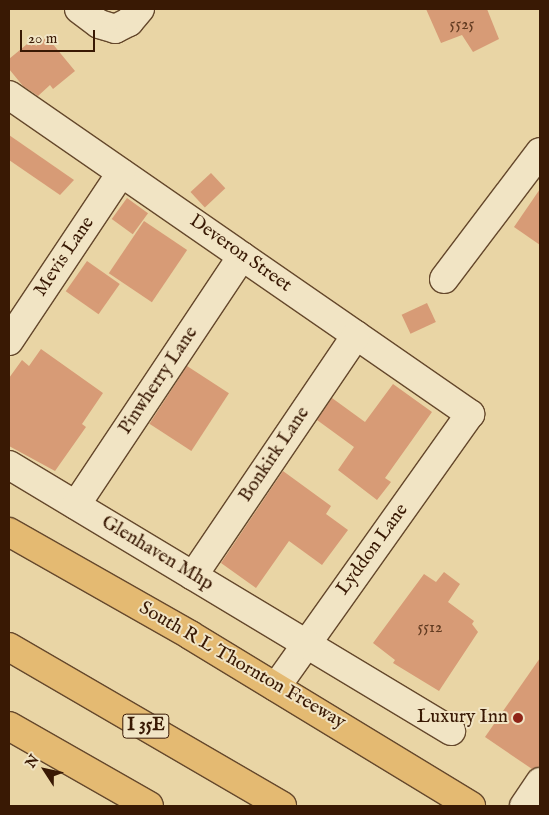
<!DOCTYPE html>
<style>
body{margin:0}
#map{position:relative;width:549px;height:815px;overflow:hidden;background:#e9d5a5;font-family:"IM FELL English",serif}
div>[style]{position:absolute}
.building>*{inset:0;background:#d79b76;transform-origin:0 0}
.roads{filter:drop-shadow(1px 0 #65482c) drop-shadow(-1px 0 #65482c) drop-shadow(0 1px #65482c) drop-shadow(0 -1px #65482c)}
.minor>*{height:28px;margin:-14px;padding:0 14px;transform-origin:14px;border-radius:14px;background:#f1e4c4}
.major>*{height:28px;margin:-14px;padding:0 14px;transform-origin:14px;border-radius:14px;background:#e4ba72}
.highway>*{height:28px;margin:-14px;padding:0 14px;transform-origin:14px;border-radius:14px;background:#e4ba72}
.dots>*{width:14px;height:14px;translate:-50% -50%;box-sizing:border-box;border:2px solid #f1e4c4;border-radius:50%}
span{translate:-50% -50%;white-space:nowrap;text-align:center;line-height:1.15;-webkit-text-stroke:4px #f1e4c4;paint-order:stroke}
.number-label{font-size:16px;color:#603a20}
.number-label span{-webkit-text-stroke-width:0}
.shield-label span{padding:1px 4px;background:#f1e4c4;border:1px solid;border-radius:4px;-webkit-text-stroke-width:0}
.shield-label{font-size:18px;color:#391904;font-weight:700}
.street-label{font-size:19px;color:#391904}
.poi-label{font-size:19px;color:#391904}
.right{translate:-100% -50%;text-align:right}
.frame{position:absolute;inset:0;border:10px solid #391904;pointer-events:none}
.north{position:absolute;left:20px;top:745px;width:50px;height:50px;-webkit-text-stroke:4px #f1e4c4;paint-order:stroke;rotate:305deg;font-size:14px;font-weight:700;line-height:20px;text-align:center;color:#391904}
.north::after{content:'';display:block;margin:auto;width:18px;height:22px;background:#391904;clip-path:polygon(50% 0,100% 100%,50% 72%,0 100%)}
.scale{position:absolute;left:20px;top:30px;width:75px;height:22px;box-sizing:border-box;border:2px solid #391904;border-top:0;padding-left:6px;font-size:15px;line-height:18px;white-space:nowrap;color:#391904;-webkit-text-stroke:4px #f1e4c4;paint-order:stroke}
</style>
<div id="map">
<div class="building">
<i style="clip-path:polygon(426px 9px,487px 9px,499px 39px,473px 52px,462px 35px,441px 43px)"></i>
<i style="clip-path:polygon(47px 37px,75px 71px,53px 89px,50px 85px,38px 96px,23px 86px,9px 69px,9px 59px,32px 40px,36px 46px)"></i>
<i style="clip-path:polygon(9px 135px,74px 180px,60px 195px,9px 160px)"></i>
<i style="left:211px;top:173px;width:21px;height:28px;rotate:47deg"></i>
<i style="clip-path:polygon(540px 189px,540px 245px,514px 227px)"></i>
<i style="left:127px;top:198px;width:26px;height:26px;rotate:36deg"></i>
<i style="left:144px;top:221px;width:52px;height:63px;rotate:34deg"></i>
<i style="left:87px;top:261px;width:40px;height:37px;rotate:35deg"></i>
<i style="left:427px;top:303px;width:21px;height:28px;rotate:65deg"></i>
<i style="clip-path:polygon(41px 349px,103px 393px,82px 424px,86px 427px,55px 471px,9px 446px,9px 378px,22px 360px,29px 366px)"></i>
<i style="left:187px;top:366px;width:50px;height:69px;rotate:33deg"></i>
<i style="clip-path:polygon(393px 384px,432px 412px,385px 478px,391px 482px,377px 500px,338px 470px,354px 447px,317px 420px,332px 398px,365px 422px)"></i>
<i style="clip-path:polygon(283px 471px,331px 506px,326px 514px,348px 530px,322px 565px,289px 541px,256px 588px,221px 563px)"></i>
<i style="clip-path:polygon(444px 572px,460px 584px,448px 602px,474px 621px,472px 624px,478px 632px,439px 691px,393px 663px,395px 660px,373px 643px,424px 574px,436px 582px)"></i>
<i style="clip-path:polygon(540px 658px,540px 766px,532px 769px,485px 737px)"></i>
</div>
<div class="roads">
<div class="minor">
<i style="left:79px;top:9px;width:25px;rotate:37deg"></i>
<i style="left:99px;top:24px;width:17px;rotate:17deg"></i>
<i style="left:115px;top:29px;width:16px;rotate:-27deg"></i>
<i style="left:129px;top:22px;width:17px;rotate:-50deg"></i>
<i style="left:9px;top:95px;width:561px;rotate:34.68deg"></i>
<i style="left:470px;top:414px;width:335px;rotate:125.4deg"></i>
<i style="left:444px;top:279px;width:159px;rotate:-52.9deg"></i>
<i style="left:9px;top:341px;width:202px;rotate:-56.3deg"></i>
<i style="left:9px;top:465px;width:516px;rotate:31.04deg"></i>
<i style="left:76px;top:505px;width:299px;rotate:-56.3deg"></i>
<i style="left:193px;top:576px;width:291px;rotate:-55.9deg"></i>
<i style="left:524px;top:806px;width:29px;rotate:-56deg"></i>
</div>
<div class="major">
<i style="left:9px;top:532px;width:208px;rotate:29.6deg"></i>
<i style="left:190px;top:635px;width:329px;rotate:31.3deg"></i>
</div>
<div class="highway">
<i style="left:9px;top:647px;width:316px;rotate:30.2deg"></i>
<i style="left:9px;top:726px;width:161px;rotate:29.7deg"></i>
</div>
</div>
<div class="dots">
<i style="left:518px;top:718px;background:#8f2418"></i>
</div>
<div class="number-label">
<span style="left:462px;top:25px">5525</span>
<span style="left:430px;top:628px">5512</span>
</div>
<div class="shield-label">
<span style="left:146px;top:726px">I 35E</span>
</div>
<div class="street-label">
<span style="left:240px;top:254px;rotate:35deg">Deveron Street</span>
<span style="left:65px;top:257px;rotate:-56deg">Mevis Lane</span>
<span style="left:159px;top:381px;rotate:-56deg">Pinwherry Lane</span>
<span style="left:275px;top:455px;rotate:-56deg">Bonkirk Lane</span>
<span style="left:373px;top:550px;rotate:-54deg">Lyddon Lane</span>
<span style="left:157px;top:554px;rotate:31deg">Glenhaven Mhp</span>
<span style="left:242px;top:666px;rotate:30deg">South R L Thornton Freeway</span>
</div>
<div class="poi-label">
<span class="right" style="left:508px;top:718px">Luxury Inn</span>
</div>
<div class="frame"></div>
<div class="north">N</div>
<div class="scale">20 m</div>
</div>
